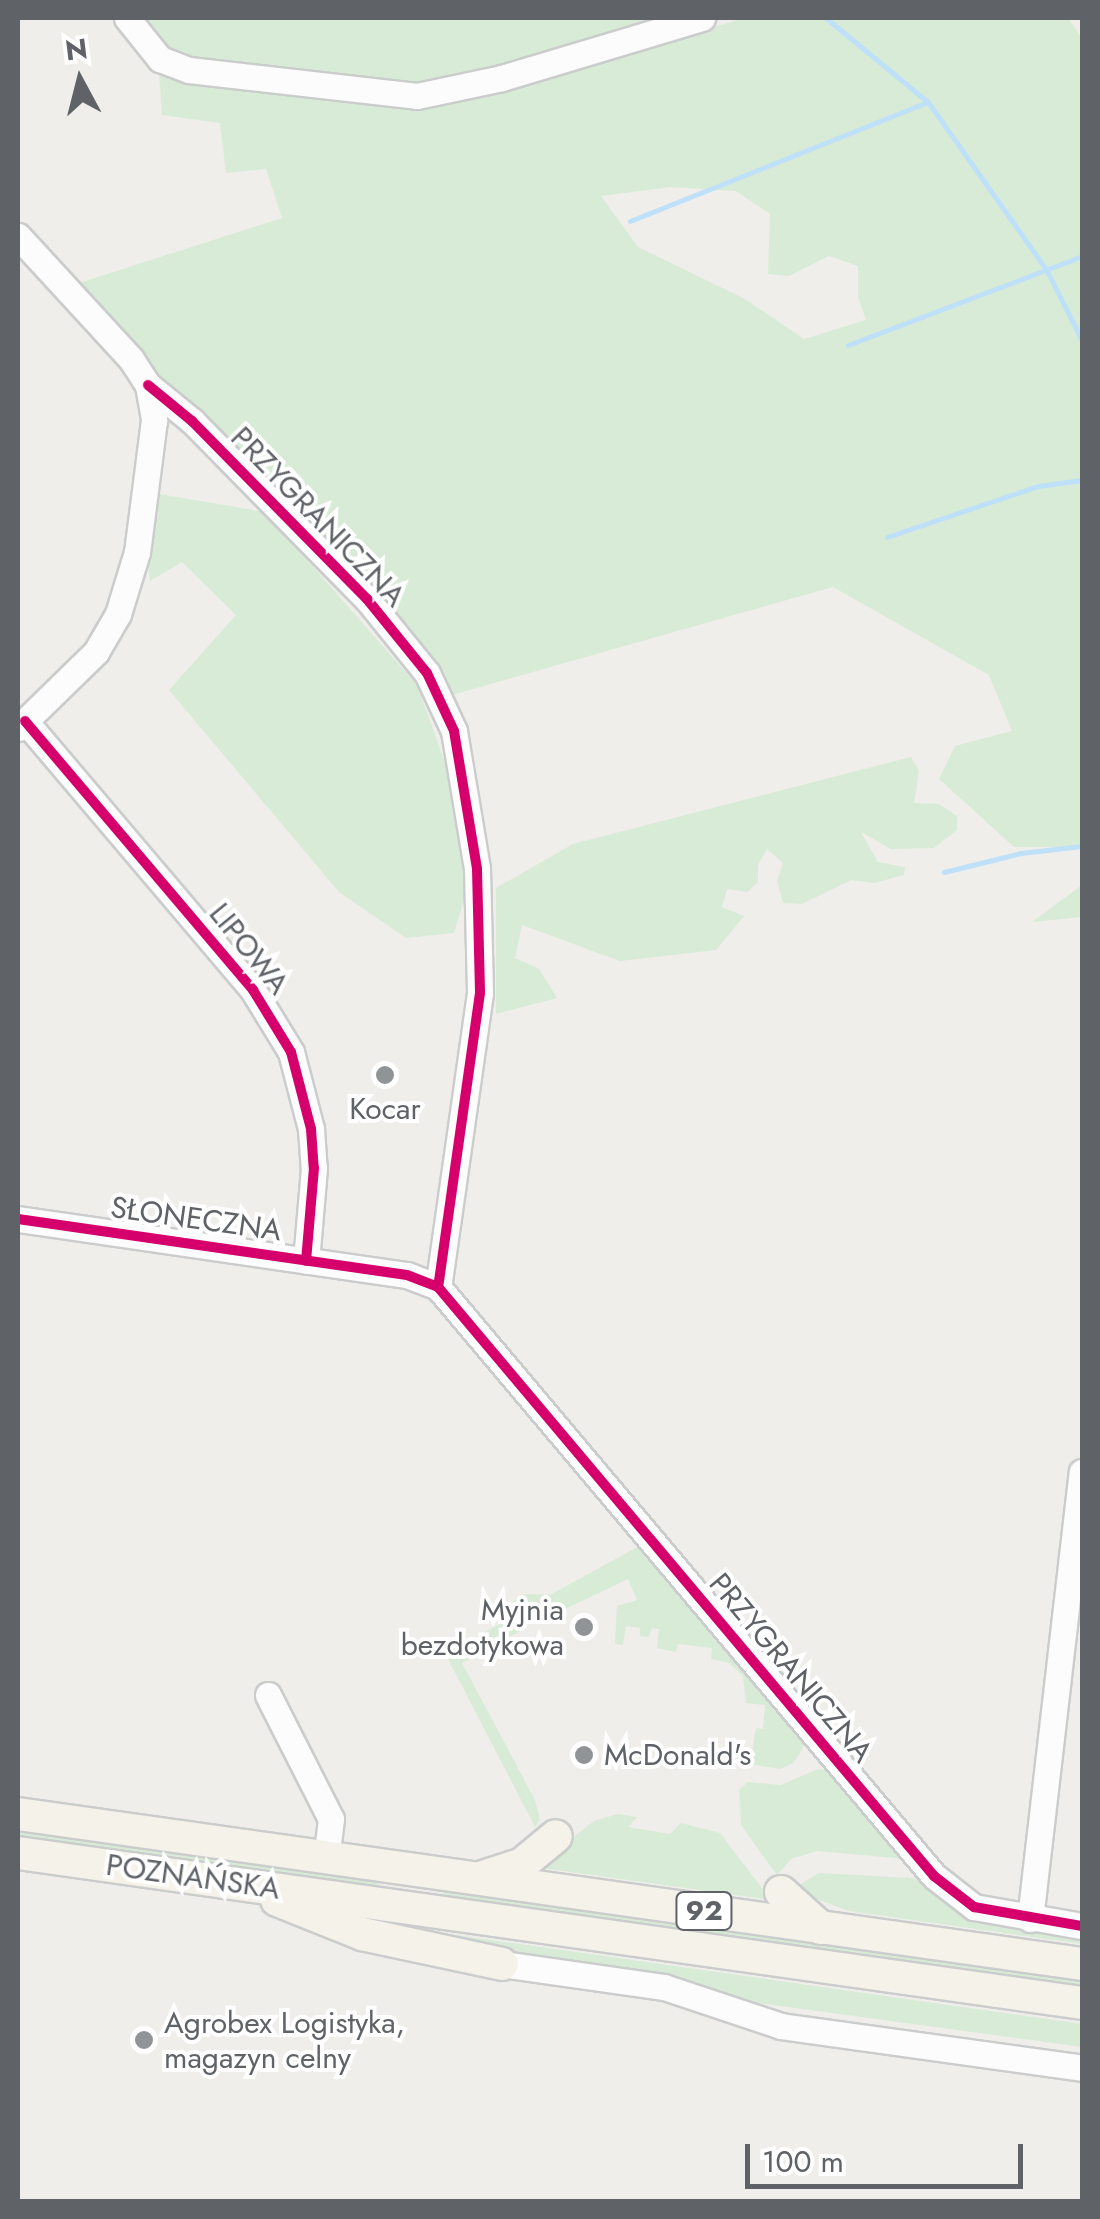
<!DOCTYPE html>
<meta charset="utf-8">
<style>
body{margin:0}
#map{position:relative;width:1100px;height:2219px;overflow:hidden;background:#efeeea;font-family:Jost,sans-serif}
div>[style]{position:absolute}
.green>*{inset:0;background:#d8ebd6}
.stream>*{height:5px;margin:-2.5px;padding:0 2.5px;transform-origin:2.5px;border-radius:2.5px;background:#bfe0f9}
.roads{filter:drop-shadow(2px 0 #cbcccc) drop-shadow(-2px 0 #cbcccc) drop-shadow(0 2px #cbcccc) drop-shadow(0 -2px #cbcccc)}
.minor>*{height:25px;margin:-12.5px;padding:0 12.5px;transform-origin:12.5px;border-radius:12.5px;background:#fdfcfc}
.major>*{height:32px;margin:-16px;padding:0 16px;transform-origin:16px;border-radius:16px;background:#f4f2e9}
.cycleway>*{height:10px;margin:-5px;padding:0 5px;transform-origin:5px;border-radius:5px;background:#d6006c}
.dots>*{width:28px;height:28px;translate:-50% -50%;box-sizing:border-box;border:5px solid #fff;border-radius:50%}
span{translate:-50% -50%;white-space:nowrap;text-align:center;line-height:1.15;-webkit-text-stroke:8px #fff;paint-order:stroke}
.shield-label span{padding:2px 8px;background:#fff;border:2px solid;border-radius:8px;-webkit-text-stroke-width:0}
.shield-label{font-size:28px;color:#5f6368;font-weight:700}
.street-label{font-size:30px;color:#5f6368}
.poi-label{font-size:30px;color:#5f6368}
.right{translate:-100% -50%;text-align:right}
.left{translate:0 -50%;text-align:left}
.frame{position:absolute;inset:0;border:20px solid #5f6368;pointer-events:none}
.north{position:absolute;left:30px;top:30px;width:100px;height:100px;-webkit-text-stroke:8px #fff;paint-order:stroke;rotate:353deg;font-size:28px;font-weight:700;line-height:40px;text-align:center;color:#5f6368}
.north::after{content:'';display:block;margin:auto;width:35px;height:45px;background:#5f6368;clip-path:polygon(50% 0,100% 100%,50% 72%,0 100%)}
.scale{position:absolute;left:745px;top:2144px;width:278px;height:45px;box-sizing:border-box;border:5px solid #5f6368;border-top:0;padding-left:12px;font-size:30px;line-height:35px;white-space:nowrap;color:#5f6368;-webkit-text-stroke:8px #fff;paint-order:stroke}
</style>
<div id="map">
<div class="green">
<i style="clip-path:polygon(133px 18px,679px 18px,453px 82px,381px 88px,165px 56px)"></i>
<i style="clip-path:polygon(evenodd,744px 18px,1068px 18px,1082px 39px,1082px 847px,1014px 847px,939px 779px,955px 746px,1012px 731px,989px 675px,833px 587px,448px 696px,76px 284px,282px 218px,266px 169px,226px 173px,220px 123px,162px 115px,159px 72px,356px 101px,554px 75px,744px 18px,671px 187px,736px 191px,770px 214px,768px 274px,789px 276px,829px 256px,858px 266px,858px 297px,866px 320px,804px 339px,745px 299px,638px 247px,601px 196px,671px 187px)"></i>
<i style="clip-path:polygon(159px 494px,265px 512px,417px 685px,446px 765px,468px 885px,454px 933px,406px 938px,339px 892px,169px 690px,236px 615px,182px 562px,150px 581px,148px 564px)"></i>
<i style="clip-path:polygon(911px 757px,919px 771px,914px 803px,939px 804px,957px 816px,957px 830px,934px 848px,891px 849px,861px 832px,878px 862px,905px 867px,904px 875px,874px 883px,851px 880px,802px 904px,783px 903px,777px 881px,783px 863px,767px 849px,758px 865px,758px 882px,747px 892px,727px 889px,722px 907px,744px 916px,716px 950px,620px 961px,522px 925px,515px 958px,539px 969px,557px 998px,496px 1014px,496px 888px,573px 844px)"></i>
<i style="clip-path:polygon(1082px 885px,1082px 917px,1032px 922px)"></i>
<i style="clip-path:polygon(643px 1544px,804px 1739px,802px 1750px,793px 1763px,780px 1769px,744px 1763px,742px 1751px,752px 1752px,756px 1728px,763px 1729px,765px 1705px,746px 1703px,743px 1676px,729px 1663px,711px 1659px,712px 1648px,678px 1644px,676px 1652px,657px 1648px,659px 1629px,652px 1628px,649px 1637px,640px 1636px,640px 1628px,626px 1626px,623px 1645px,615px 1644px,617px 1606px,637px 1600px,628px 1579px,546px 1618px,535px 1604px,518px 1613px,524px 1629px,462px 1663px,535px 1800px,540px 1820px,535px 1827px,445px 1653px,504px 1622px,511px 1603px,524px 1594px,550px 1595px)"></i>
<i style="clip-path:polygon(818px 1769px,832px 1771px,907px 1859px,817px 1851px,791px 1859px,777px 1875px,741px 1825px,739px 1790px,748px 1782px,781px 1785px)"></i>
<i style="clip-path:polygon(618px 1814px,637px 1817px,628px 1827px,670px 1834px,681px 1823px,720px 1833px,771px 1900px,535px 1867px,594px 1821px)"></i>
<i style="clip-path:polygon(18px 1824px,376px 1879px,379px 1885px,376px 1889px,18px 1842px)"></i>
<i style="clip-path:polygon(819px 1873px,912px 1878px,1082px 1934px,1082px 1944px,849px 1911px,798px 1892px,801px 1884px)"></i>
<i style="clip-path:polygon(445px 1887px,1082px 1976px,1082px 1993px,443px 1900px)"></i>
<i style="clip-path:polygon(379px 1924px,1082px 2024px,1082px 2047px,714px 1997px,502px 1959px)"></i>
</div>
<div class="stream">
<i style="left:826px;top:18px;width:132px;rotate:39.5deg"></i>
<i style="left:928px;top:102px;width:207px;rotate:54.8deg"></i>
<i style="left:1047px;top:271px;width:78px;rotate:63.4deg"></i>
<i style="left:630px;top:221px;width:321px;rotate:-21.8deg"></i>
<i style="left:848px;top:345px;width:250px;rotate:-20.8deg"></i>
<i style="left:887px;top:537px;width:159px;rotate:-18.7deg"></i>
<i style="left:1038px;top:486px;width:44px;rotate:-7.8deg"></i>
<i style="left:944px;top:872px;width:79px;rotate:-13.9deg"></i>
<i style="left:1021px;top:853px;width:61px;rotate:-6.5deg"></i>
</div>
<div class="roads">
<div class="minor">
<i style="left:127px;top:18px;width:53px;rotate:51.2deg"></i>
<i style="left:160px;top:59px;width:31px;rotate:21deg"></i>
<i style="left:189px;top:70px;width:229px;rotate:6.5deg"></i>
<i style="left:417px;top:96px;width:87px;rotate:-12deg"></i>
<i style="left:502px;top:78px;width:209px;rotate:-16.7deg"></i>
<i style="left:18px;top:236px;width:167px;rotate:47.4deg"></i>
<i style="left:131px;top:359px;width:31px;rotate:57deg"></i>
<i style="left:148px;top:385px;width:36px;rotate:80deg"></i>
<i style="left:154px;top:420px;width:133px;rotate:97.3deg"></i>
<i style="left:137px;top:552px;width:65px;rotate:107deg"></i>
<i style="left:118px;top:614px;width:44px;rotate:120.1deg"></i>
<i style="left:96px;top:652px;width:109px;rotate:135.7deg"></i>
<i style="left:148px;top:385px;width:57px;rotate:39.3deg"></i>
<i style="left:192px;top:421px;width:250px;rotate:45.5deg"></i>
<i style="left:367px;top:599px;width:95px;rotate:51deg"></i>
<i style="left:427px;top:673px;width:64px;rotate:65deg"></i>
<i style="left:454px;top:731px;width:140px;rotate:80.5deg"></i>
<i style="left:477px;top:869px;width:124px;rotate:88.6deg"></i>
<i style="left:480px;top:993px;width:297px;rotate:98.1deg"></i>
<i style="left:25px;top:721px;width:353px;rotate:49.7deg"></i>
<i style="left:253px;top:990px;width:73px;rotate:58.5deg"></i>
<i style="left:291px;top:1052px;width:80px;rotate:75.4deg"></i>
<i style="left:311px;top:1129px;width:39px;rotate:86deg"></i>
<i style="left:314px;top:1168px;width:93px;rotate:94.9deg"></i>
<i style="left:18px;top:1219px;width:393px;rotate:8.2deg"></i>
<i style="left:407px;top:1275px;width:33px;rotate:21deg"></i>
<i style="left:438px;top:1287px;width:770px;rotate:49.9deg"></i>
<i style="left:934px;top:1876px;width:51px;rotate:37.8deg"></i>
<i style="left:974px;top:1907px;width:110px;rotate:10deg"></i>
<i style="left:268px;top:1695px;width:139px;rotate:63.1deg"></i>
<i style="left:331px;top:1819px;width:39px;rotate:97deg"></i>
<i style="left:1030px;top:1919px;width:450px;rotate:-83.4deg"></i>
<i style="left:502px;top:1964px;width:164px;rotate:8.1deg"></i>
<i style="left:664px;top:1987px;width:123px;rotate:18.4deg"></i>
<i style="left:781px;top:2026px;width:304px;rotate:7.9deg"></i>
</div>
<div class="major">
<i style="left:18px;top:1814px;width:1075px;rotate:8.02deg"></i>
<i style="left:18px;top:1853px;width:1075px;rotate:8.02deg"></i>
<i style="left:483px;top:1877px;width:40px;rotate:-18deg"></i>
<i style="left:521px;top:1865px;width:45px;rotate:-39.6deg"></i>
<i style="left:781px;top:1892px;width:54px;rotate:42deg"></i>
<i style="left:277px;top:1900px;width:92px;rotate:21.8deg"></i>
<i style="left:362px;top:1934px;width:143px;rotate:12.1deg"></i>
</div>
</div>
<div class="cycleway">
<i style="left:148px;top:385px;width:57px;rotate:39.3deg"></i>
<i style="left:192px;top:421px;width:250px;rotate:45.5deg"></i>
<i style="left:367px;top:599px;width:95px;rotate:51deg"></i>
<i style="left:427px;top:673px;width:64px;rotate:65deg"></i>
<i style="left:454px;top:731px;width:140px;rotate:80.5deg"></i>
<i style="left:477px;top:869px;width:124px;rotate:88.6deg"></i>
<i style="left:480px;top:993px;width:297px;rotate:98.1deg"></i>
<i style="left:25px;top:721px;width:353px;rotate:49.7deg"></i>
<i style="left:253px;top:990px;width:73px;rotate:58.5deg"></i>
<i style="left:291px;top:1052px;width:80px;rotate:75.4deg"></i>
<i style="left:311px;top:1129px;width:39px;rotate:86deg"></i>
<i style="left:314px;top:1168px;width:93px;rotate:94.9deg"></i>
<i style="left:18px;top:1219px;width:393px;rotate:8.2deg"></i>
<i style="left:407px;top:1275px;width:33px;rotate:21deg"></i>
<i style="left:438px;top:1287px;width:770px;rotate:49.9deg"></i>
<i style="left:934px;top:1876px;width:51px;rotate:37.8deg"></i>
<i style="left:974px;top:1907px;width:110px;rotate:10deg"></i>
</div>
<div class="dots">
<i style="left:385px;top:1075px;background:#919496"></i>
<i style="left:584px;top:1627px;background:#919496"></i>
<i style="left:584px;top:1755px;background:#919496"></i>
<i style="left:144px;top:2040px;background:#919496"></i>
</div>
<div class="shield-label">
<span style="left:704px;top:1911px">92</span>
</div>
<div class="street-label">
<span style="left:318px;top:517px;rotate:46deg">PRZYGRANICZNA</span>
<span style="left:249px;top:949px;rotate:51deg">LIPOWA</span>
<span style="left:196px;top:1219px;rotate:8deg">SŁONECZNA</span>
<span style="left:791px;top:1668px;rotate:50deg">PRZYGRANICZNA</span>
<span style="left:193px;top:1877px;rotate:8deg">POZNAŃSKA</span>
</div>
<div class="poi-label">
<span style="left:385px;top:1109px">Kocar</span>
<span class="right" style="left:564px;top:1627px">Myjnia<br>bezdotykowa</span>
<span class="left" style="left:604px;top:1755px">McDonald's</span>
<span class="left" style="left:164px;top:2040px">Agrobex Logistyka,<br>magazyn celny</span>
</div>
<div class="frame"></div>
<div class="north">N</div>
<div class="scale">100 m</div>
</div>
